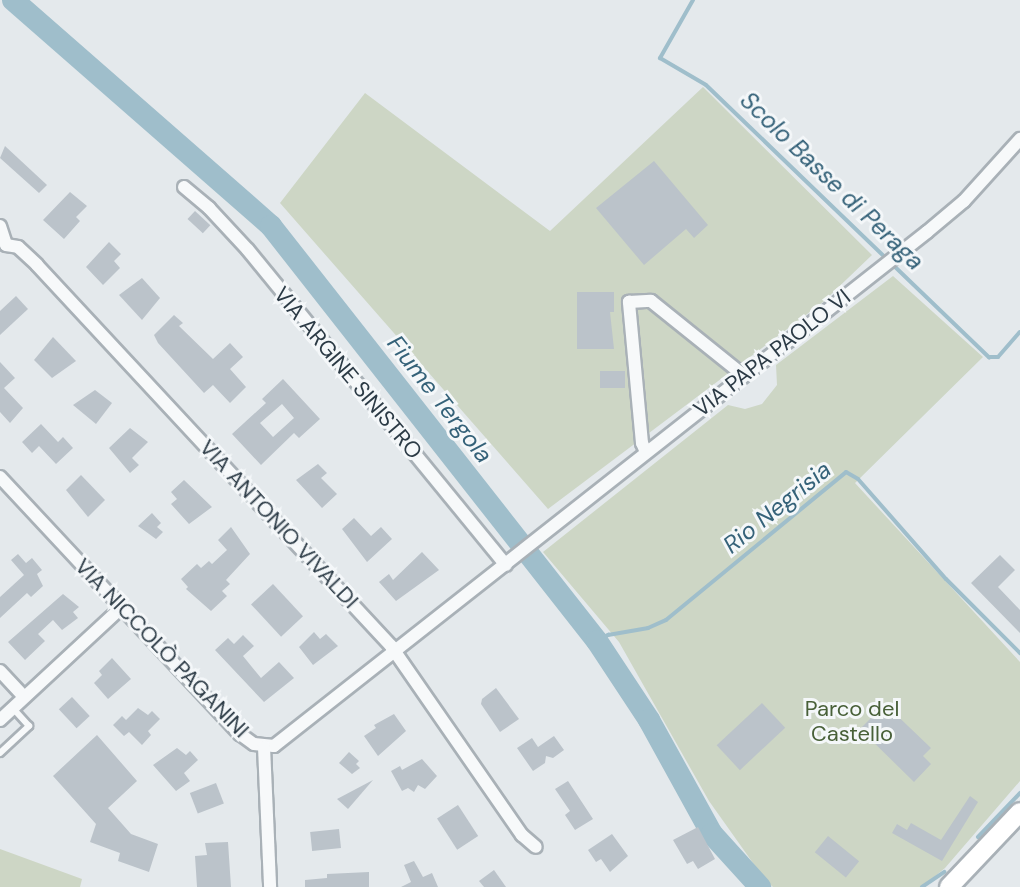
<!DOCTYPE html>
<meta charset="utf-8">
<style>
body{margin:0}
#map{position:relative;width:1020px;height:887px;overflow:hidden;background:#e4e9ec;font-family:"DM Sans",sans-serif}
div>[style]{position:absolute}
.green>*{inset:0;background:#cdd6c5}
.stream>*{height:4px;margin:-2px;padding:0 2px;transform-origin:2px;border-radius:2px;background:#9fbecb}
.river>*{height:22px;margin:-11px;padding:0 11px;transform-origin:11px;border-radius:11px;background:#9fbecb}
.building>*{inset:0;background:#bbc3ca;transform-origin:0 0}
.roads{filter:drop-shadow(2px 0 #a9b1b7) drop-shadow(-2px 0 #a9b1b7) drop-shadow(0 2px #a9b1b7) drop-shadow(0 -2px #a9b1b7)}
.service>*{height:6px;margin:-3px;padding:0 3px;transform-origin:3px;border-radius:3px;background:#f7f9fa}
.minor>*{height:12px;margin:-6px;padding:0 6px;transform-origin:6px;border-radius:6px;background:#f7f9fa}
.secondary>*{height:18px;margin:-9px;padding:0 9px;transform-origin:9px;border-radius:9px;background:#fff}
span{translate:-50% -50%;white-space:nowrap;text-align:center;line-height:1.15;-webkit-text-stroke:6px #f4f7f9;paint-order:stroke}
.street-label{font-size:22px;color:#2b3a45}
.park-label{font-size:22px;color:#486038}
.water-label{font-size:24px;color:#356279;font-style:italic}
</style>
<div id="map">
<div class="green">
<i style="clip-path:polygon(703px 87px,872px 255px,823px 302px,548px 509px,280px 203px,365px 93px,550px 231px)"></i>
<i style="clip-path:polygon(893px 276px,983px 357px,855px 483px,1020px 662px,1020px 781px,945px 868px,922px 887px,773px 887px,765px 880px,709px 801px,619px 642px,543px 552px,728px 405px,745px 409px,762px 404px,777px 385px,776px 365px)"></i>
<i style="clip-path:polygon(0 849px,82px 879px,80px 887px,0 887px)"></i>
</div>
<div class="stream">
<i style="left:693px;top:0;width:67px;rotate:119.6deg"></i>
<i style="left:660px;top:58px;width:53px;rotate:30.4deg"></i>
<i style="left:706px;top:85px;width:393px;rotate:43.9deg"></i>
<i style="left:989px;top:357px;width:9px"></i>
<i style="left:998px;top:357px;width:33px;rotate:-49deg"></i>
<i style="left:597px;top:641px;width:13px;rotate:-29deg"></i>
<i style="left:608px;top:635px;width:41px;rotate:-9.9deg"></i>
<i style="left:648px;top:628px;width:20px;rotate:-24deg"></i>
<i style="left:666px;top:620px;width:233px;rotate:-39.4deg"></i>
<i style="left:846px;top:472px;width:14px;rotate:30deg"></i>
<i style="left:858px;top:479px;width:133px;rotate:48.7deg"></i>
<i style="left:946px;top:579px;width:105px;rotate:45deg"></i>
<i style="left:978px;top:837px;width:61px;rotate:-46.3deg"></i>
<i style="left:922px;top:887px;width:27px;rotate:-34deg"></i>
</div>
<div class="river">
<i style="left:13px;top:0;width:343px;rotate:41.2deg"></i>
<i style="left:271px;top:226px;width:528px;rotate:51.85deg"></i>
<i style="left:597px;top:641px;width:95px;rotate:56.6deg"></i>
<i style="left:649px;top:720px;width:130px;rotate:61.1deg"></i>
<i style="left:712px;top:834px;width:72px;rotate:47.8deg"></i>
</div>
<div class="building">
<i style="clip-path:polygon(5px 146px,47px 185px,39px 193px,0 158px)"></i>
<i style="clip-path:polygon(654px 161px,708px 225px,694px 238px,686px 229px,644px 265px,596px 208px)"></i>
<i style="clip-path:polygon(70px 192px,87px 206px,76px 217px,80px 221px,64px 239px,43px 220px)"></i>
<i style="left:195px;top:211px;width:21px;height:11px;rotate:43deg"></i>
<i style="clip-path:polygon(109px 242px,121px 254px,114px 261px,120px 268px,103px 285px,86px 267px)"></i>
<i style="clip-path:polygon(142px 278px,160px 298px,142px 320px,119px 295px)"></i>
<i style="clip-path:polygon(577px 292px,614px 292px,614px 312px,610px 312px,614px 349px,577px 349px)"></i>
<i style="clip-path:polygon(16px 296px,28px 309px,0 335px,0 311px)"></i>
<i style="clip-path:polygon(174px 315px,183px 323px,179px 326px,213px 359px,230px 343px,243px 357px,230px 369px,246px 387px,230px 403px,213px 385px,204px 393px,158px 343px,154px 335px)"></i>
<i style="clip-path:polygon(53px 337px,76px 361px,52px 378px,34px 360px)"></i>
<i style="clip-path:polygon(0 362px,15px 378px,4px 388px,23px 408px,10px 423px,0 412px)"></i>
<i style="left:600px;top:371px;width:25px;height:17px"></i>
<i style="clip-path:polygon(evenodd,283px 379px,320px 419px,299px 438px,294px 433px,261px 465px,232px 434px,266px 403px,262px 399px,283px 379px,282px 404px,294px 418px,273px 437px,260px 423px,282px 404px)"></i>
<i style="clip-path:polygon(95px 390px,112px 403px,96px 424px,73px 405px)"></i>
<i style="clip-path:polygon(41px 424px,58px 442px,63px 437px,73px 448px,56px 464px,39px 446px,32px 453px,22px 442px)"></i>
<i style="clip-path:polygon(130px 428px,148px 442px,132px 458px,139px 465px,130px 473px,109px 448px)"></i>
<i style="clip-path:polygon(318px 464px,327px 473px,321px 478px,337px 494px,322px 508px,296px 480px)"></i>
<i style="clip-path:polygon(81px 475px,105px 500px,88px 517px,66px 490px)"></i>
<i style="clip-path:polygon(184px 480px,212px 507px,189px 524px,171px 504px,177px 499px,171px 492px)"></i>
<i style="clip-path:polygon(152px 513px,161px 523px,157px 527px,163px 532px,156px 539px,138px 526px)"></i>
<i style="clip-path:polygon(354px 518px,371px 536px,381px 527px,392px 539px,367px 562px,342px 529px)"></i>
<i style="clip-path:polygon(231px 527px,250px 554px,226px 580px,230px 584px,222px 591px,227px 596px,211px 611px,186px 589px,188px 587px,181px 579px,197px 564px,201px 568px,209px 561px,212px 564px,227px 550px,218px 540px)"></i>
<i style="clip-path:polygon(422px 552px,439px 570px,396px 601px,379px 582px,389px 574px,393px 580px)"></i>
<i style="clip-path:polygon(18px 554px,26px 563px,32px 558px,42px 570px,37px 574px,43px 586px,31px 597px,27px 593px,0 618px,0 597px,24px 575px,11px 560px)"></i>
<i style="clip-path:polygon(1000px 555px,1015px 570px,998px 587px,1020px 610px,1020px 633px,971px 583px)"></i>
<i style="left:273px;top:584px;width:44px;height:30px;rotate:47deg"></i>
<i style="clip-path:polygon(63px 594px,79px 607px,73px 612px,78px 618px,62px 630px,53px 620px,38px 634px,45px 641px,25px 660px,8px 642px)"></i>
<i style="clip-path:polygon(314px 632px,320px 639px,326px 634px,338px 646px,313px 665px,299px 647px)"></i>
<i style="clip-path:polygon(243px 635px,254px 646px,243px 656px,261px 678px,279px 662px,294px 678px,264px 702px,215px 650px,228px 638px,234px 644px)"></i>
<i style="clip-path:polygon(112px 658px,131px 679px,108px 699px,94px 683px,102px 675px,99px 671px)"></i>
<i style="clip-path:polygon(496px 688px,519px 719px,500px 732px,481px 704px,482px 699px)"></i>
<i style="left:72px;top:697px;width:26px;height:18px;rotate:47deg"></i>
<i style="left:762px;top:703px;width:34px;height:62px;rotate:47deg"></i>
<i style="clip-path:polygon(885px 704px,931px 748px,923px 756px,931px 764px,914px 782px,860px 729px)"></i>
<i style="clip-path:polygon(138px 708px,148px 715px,152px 711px,160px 719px,148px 731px,151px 735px,142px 745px,129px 732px,124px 736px,113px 725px,122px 716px,126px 720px)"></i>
<i style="clip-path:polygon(394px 714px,406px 731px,378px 756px,364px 736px,376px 728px,374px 725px)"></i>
<i style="clip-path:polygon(97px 735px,137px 781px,108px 808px,131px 834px,158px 844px,149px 872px,118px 861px,120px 853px,90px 842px,96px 824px,53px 776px)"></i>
<i style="clip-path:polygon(554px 736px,564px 750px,553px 758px,546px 756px,545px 763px,533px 771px,517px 748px,532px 738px,538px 747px)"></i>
<i style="clip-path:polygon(177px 748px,186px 755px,190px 751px,198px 760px,184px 773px,190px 781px,176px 791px,153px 765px)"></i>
<i style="clip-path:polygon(349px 752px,359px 761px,356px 764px,360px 768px,352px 774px,339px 763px)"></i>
<i style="clip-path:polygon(422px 759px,437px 776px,425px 789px,418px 785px,414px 792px,408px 788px,402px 791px,391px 771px,400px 766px,402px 770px)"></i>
<i style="clip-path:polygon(373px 780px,348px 809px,337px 799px)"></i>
<i style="clip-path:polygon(568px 781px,593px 819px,575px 830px,565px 815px,570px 811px,555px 789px)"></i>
<i style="left:216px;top:783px;width:22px;height:28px;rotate:69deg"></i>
<i style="clip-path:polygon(970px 796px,978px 802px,942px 861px,892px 833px,897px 824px,907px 830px,911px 823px,941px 840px)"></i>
<i style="left:458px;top:805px;width:37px;height:25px;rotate:57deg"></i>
<i style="clip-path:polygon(698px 827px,715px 859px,698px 869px,693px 861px,687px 864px,673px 840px)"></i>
<i style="left:339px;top:829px;width:19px;height:29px;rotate:84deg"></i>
<i style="clip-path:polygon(612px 834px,628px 856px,610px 872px,601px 859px,596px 862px,588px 850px)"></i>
<i style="left:828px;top:836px;width:40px;height:21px;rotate:39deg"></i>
<i style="clip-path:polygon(228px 842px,231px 887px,197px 887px,195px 856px,207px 855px,205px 843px)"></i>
<i style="clip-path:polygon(414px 861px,423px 877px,432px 873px,438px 887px,401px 887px,411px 882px,404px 865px)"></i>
<i style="clip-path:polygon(494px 870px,506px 887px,484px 887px,479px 881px)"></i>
<i style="clip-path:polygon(369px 872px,369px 887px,305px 887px,305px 880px,327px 878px,327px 874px)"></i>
</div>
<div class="roads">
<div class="service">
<i style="left:0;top:753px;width:40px;rotate:-43deg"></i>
<i style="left:29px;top:726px;width:24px;rotate:-132deg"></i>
</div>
<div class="minor">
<i style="left:184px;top:187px;width:33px;rotate:40deg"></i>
<i style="left:209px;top:208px;width:57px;rotate:47.1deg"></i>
<i style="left:248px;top:250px;width:407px;rotate:50.7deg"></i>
<i style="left:0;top:226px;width:20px;rotate:72deg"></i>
<i style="left:6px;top:245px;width:12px;rotate:9deg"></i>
<i style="left:18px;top:247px;width:26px;rotate:43deg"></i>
<i style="left:37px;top:265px;width:520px;rotate:47.1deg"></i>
<i style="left:391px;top:646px;width:230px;rotate:55.3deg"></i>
<i style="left:522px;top:835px;width:18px;rotate:41deg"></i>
<i style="left:646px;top:452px;width:10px;rotate:-114deg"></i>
<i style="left:642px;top:443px;width:142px;rotate:-95.3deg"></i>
<i style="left:629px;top:302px;width:22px;rotate:-3deg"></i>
<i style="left:651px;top:301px;width:118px;rotate:38.8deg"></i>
<i style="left:0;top:477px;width:352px;rotate:47deg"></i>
<i style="left:240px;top:734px;width:17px;rotate:36deg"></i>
<i style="left:254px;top:744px;width:20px;rotate:6deg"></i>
<i style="left:274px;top:746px;width:831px;rotate:-38.21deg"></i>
<i style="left:927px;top:232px;width:48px;rotate:-40deg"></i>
<i style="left:964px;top:201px;width:84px;rotate:-47.9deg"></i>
<i style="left:0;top:671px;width:35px;rotate:47deg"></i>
<i style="left:0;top:720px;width:166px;rotate:-42.8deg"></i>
<i style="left:264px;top:747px;width:140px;rotate:87.5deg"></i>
</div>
<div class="secondary">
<i style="left:949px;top:887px;width:103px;rotate:-46.6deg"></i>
</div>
</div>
<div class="street-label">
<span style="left:772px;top:353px;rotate:-38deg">VIA PAPA PAOLO VI</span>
<span style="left:348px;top:373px;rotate:50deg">VIA ARGINE SINISTRO</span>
<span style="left:279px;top:524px;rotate:47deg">VIA ANTONIO VIVALDI</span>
<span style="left:162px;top:648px;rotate:46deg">VIA NICCOLÒ PAGANINI</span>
</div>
<div class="park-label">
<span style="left:852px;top:721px">Parco del<br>Castello</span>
</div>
<div class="water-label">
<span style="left:832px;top:181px;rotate:44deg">Scolo Basse di Peraga</span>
<span style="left:440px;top:399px;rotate:52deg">Fiume Tergola</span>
<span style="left:777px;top:507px;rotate:-39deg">Rio Negrisia</span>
</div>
</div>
